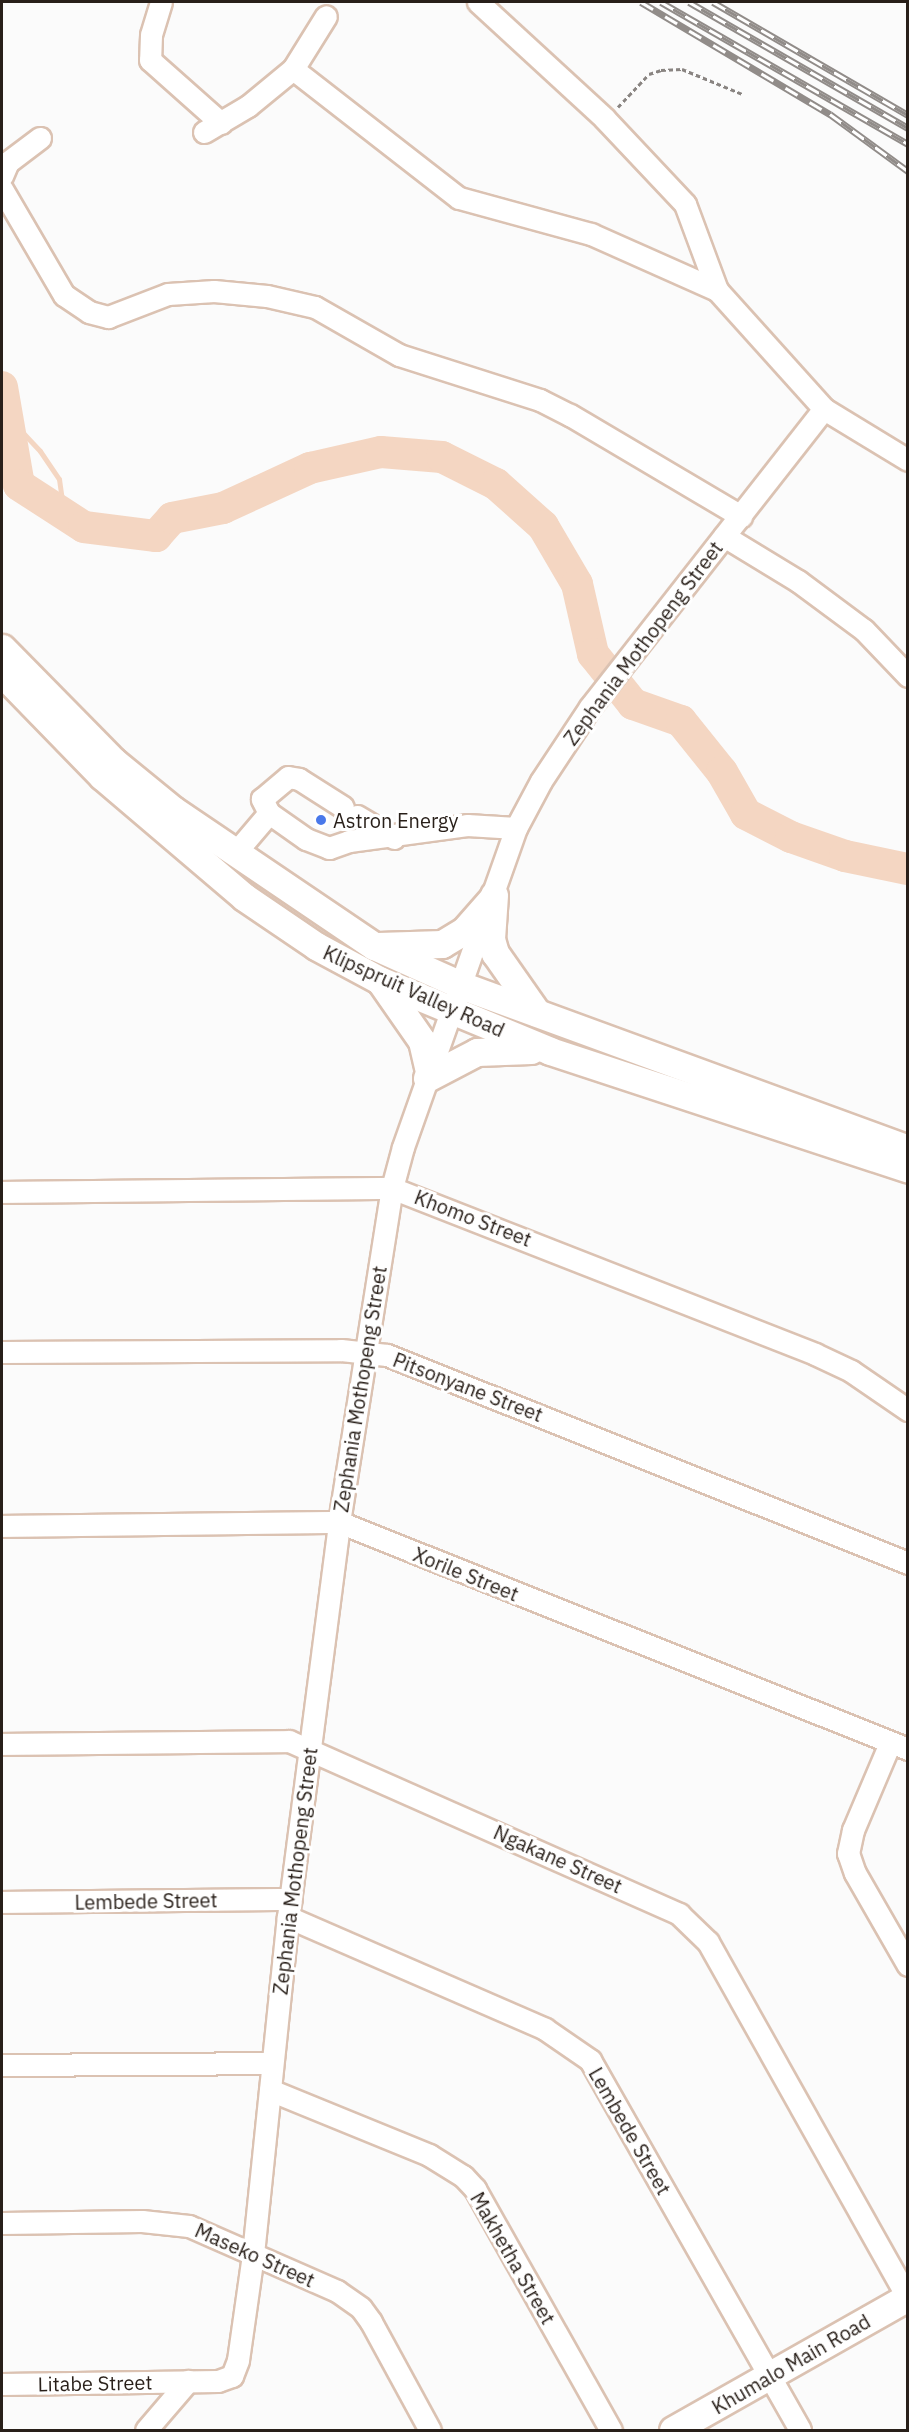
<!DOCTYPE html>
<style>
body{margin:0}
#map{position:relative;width:909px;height:2432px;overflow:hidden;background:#fbfbfb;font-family:"IBM Plex Sans",sans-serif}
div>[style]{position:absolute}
.stream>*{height:5px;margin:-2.5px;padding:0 2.5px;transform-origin:2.5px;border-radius:2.5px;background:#f4d6c2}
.river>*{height:32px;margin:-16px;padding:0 16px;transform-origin:16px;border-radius:16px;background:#f4d6c2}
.path>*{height:3px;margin-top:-1.5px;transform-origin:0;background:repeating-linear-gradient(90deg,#898481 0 4.5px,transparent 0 7.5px)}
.roads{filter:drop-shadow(2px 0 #dbc2b2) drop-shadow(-2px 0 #dbc2b2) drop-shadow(0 2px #dbc2b2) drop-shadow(0 -2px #dbc2b2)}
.minor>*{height:21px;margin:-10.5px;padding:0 10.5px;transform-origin:10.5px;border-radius:10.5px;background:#fff}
.major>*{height:27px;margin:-13.5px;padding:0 13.5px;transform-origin:13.5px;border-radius:13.5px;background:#fff}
.rail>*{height:7px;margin-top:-3.5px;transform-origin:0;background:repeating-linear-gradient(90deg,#fff 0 14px,#918c89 0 28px);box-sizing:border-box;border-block:2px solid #918c89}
.dots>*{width:16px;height:16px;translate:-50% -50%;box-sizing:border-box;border:3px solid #fff;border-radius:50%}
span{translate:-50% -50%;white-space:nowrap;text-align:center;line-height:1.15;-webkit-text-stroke:6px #fff;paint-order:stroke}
.street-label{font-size:20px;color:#281f19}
.poi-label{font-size:20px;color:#281f19}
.left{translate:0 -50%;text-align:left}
.frame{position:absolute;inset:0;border:3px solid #281f19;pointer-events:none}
</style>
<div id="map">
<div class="stream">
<i style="left:9px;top:418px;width:45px;rotate:46.8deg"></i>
<i style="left:40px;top:451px;width:34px;rotate:56deg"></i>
<i style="left:59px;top:479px;width:35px;rotate:82deg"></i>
</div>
<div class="river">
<i style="left:2px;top:387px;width:99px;rotate:80.2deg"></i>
<i style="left:19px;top:485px;width:77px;rotate:32.9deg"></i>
<i style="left:84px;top:527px;width:73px;rotate:7.1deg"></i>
<i style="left:156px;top:536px;width:24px;rotate:-48deg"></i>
<i style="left:172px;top:518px;width:52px;rotate:-11.1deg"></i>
<i style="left:223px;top:508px;width:96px;rotate:-24.7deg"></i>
<i style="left:310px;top:468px;width:73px;rotate:-12.7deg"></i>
<i style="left:381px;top:452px;width:61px;rotate:4.7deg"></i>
<i style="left:442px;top:457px;width:60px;rotate:26.6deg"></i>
<i style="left:496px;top:484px;width:63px;rotate:41.8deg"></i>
<i style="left:543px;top:526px;width:67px;rotate:59.6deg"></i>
<i style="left:577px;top:584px;width:72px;rotate:77.1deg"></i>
<i style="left:593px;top:654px;width:64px;rotate:51.3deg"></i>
<i style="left:633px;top:704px;width:51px;rotate:19.5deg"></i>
<i style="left:681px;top:721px;width:65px;rotate:51.2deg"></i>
<i style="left:722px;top:772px;width:48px;rotate:60.3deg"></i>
<i style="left:746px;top:814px;width:51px;rotate:27.1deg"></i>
<i style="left:791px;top:837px;width:57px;rotate:19.4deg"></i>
<i style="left:845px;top:856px;width:64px;rotate:11.7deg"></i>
</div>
<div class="path">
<i style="left:618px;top:107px;width:45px;rotate:-46.8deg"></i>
<i style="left:649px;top:74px;width:13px;rotate:-18deg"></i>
<i style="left:661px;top:70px;width:21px;rotate:-3deg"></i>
<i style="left:682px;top:69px;width:65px;rotate:22.6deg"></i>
</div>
<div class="roads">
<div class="minor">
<i style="left:161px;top:2px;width:34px;rotate:107deg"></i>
<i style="left:151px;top:35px;width:25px;rotate:92deg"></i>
<i style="left:150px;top:60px;width:95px;rotate:41.6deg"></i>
<i style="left:478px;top:2px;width:171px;rotate:42.6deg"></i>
<i style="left:604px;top:118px;width:118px;rotate:46.7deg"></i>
<i style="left:685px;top:204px;width:92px;rotate:69.6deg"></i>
<i style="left:717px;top:290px;width:160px;rotate:48deg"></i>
<i style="left:824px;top:409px;width:98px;rotate:31.3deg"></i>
<i style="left:293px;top:69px;width:210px;rotate:37.9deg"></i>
<i style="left:459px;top:198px;width:137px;rotate:15.3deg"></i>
<i style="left:591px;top:234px;width:138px;rotate:24deg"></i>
<i style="left:204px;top:132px;width:51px;rotate:-30.6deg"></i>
<i style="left:248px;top:106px;width:58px;rotate:-39.4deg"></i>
<i style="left:293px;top:69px;width:62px;rotate:-58.1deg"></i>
<i style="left:2px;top:176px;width:15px;rotate:-67deg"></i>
<i style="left:8px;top:162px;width:40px;rotate:-37deg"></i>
<i style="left:2px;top:189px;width:123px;rotate:59.7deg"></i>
<i style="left:64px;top:295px;width:30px;rotate:34deg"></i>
<i style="left:89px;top:312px;width:20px;rotate:15deg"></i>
<i style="left:108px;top:317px;width:64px;rotate:-21deg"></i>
<i style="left:168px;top:294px;width:46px;rotate:-3.7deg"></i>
<i style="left:214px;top:291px;width:53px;rotate:5.4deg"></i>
<i style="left:267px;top:296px;width:49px;rotate:12.9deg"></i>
<i style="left:315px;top:307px;width:97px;rotate:29.7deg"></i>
<i style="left:399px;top:355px;width:148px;rotate:17.7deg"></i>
<i style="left:540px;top:400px;width:34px;rotate:27deg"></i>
<i style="left:570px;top:415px;width:199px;rotate:30.6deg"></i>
<i style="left:724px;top:536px;width:87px;rotate:31.3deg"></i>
<i style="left:798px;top:581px;width:82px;rotate:36.6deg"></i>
<i style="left:864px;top:630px;width:64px;rotate:46.3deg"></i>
<i style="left:269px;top:813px;width:16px;rotate:-117deg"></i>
<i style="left:262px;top:799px;width:34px;rotate:-40deg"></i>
<i style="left:288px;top:777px;width:11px;rotate:10deg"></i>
<i style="left:299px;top:779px;width:52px;rotate:32.5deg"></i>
<i style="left:357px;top:816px;width:43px;rotate:30.7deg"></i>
<i style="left:235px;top:853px;width:52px;rotate:-49.6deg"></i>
<i style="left:269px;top:813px;width:45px;rotate:35.1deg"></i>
<i style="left:306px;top:839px;width:25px;rotate:21deg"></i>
<i style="left:329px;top:848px;width:21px;rotate:-19deg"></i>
<i style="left:349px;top:841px;width:119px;rotate:-7.7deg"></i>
<i style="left:467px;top:825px;width:49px;rotate:3.5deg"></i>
<i style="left:2px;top:1192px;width:390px;rotate:-0.6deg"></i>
<i style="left:392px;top:1188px;width:454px;rotate:21.4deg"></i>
<i style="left:815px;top:1354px;width:40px;rotate:25deg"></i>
<i style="left:851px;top:1371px;width:69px;rotate:34.4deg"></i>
<i style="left:2px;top:1352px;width:339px;rotate:-0.3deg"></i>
<i style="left:341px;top:1350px;width:46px;rotate:6.2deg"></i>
<i style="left:387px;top:1355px;width:561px;rotate:21.76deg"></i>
<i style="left:2px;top:1526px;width:337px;rotate:-0.7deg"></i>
<i style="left:339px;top:1522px;width:613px;rotate:21.75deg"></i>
<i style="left:890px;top:1743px;width:95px;rotate:113deg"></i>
<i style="left:853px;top:1830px;width:24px;rotate:102deg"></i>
<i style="left:848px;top:1853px;width:21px;rotate:71deg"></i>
<i style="left:855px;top:1873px;width:106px;rotate:60.1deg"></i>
<i style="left:2px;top:1744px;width:287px;rotate:-0.6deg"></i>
<i style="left:289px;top:1741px;width:427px;rotate:23.9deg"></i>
<i style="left:679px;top:1914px;width:40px;rotate:44deg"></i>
<i style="left:708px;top:1942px;width:408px;rotate:60.7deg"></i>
<i style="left:2px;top:1902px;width:289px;rotate:-0.6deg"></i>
<i style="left:288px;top:1917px;width:280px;rotate:23.5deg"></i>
<i style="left:545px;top:2029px;width:55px;rotate:34.6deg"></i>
<i style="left:590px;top:2060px;width:425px;rotate:60.4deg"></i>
<i style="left:2px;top:2065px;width:270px;rotate:-0.4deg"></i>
<i style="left:270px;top:2090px;width:172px;rotate:22.2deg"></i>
<i style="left:429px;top:2155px;width:40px;rotate:32deg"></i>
<i style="left:463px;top:2176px;width:18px;rotate:47deg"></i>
<i style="left:475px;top:2189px;width:277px;rotate:60.6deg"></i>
<i style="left:2px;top:2223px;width:140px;rotate:-0.8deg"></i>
<i style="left:142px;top:2221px;width:47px;rotate:6.1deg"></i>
<i style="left:189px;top:2226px;width:162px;rotate:23.7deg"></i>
<i style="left:337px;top:2291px;width:29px;rotate:35deg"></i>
<i style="left:361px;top:2308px;width:17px;rotate:54deg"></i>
<i style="left:371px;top:2322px;width:123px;rotate:61.4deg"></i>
<i style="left:2px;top:2384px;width:216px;rotate:-0.8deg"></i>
<i style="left:218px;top:2381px;width:15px;rotate:-20deg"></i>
<i style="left:232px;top:2376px;width:17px;rotate:-69deg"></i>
<i style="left:238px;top:2360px;width:107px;rotate:-81.9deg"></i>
<i style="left:253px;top:2254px;width:339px;rotate:-84.1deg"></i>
<i style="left:288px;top:1917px;width:398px;rotate:-82.6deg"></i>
<i style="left:339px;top:1522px;width:338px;rotate:-81deg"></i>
<i style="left:392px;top:1188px;width:42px;rotate:-75deg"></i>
<i style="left:403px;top:1147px;width:338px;rotate:-70.5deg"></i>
<i style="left:516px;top:828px;width:53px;rotate:-62deg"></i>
<i style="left:541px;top:781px;width:89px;rotate:-56.5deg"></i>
<i style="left:590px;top:707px;width:379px;rotate:-51.9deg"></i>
<i style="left:146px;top:2430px;width:65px;rotate:-49.4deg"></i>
</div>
<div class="major">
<i style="left:2px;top:648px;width:158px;rotate:45.5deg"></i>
<i style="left:113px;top:761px;width:77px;rotate:39.2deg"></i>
<i style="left:173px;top:810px;width:243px;rotate:34.1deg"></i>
<i style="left:374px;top:946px;width:98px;rotate:24.2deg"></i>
<i style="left:463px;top:986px;width:474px;rotate:20.1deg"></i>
<i style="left:2px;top:673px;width:144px;rotate:45.8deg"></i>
<i style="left:102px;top:776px;width:187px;rotate:40.4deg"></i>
<i style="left:244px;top:897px;width:87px;rotate:34.2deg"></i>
<i style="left:316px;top:946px;width:72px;rotate:28.4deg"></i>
<i style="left:379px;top:980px;width:185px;rotate:22.5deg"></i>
<i style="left:550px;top:1051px;width:377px;rotate:18.2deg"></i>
<i style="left:494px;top:895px;width:44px;rotate:93.9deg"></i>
<i style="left:491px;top:939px;width:15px;rotate:74deg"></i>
<i style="left:495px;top:953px;width:73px;rotate:55deg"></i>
<i style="left:378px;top:946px;width:64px;rotate:-1.8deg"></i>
<i style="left:442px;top:944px;width:26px;rotate:-31deg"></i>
<i style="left:464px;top:931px;width:43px;rotate:-48.8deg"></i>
<i style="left:381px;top:982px;width:72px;rotate:55.2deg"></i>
<i style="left:422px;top:1041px;width:31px;rotate:77deg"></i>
<i style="left:427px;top:1078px;width:56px;rotate:-27.5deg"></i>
<i style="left:477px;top:1052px;width:54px;rotate:-2.1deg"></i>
<i style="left:673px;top:2430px;width:270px;rotate:-29.5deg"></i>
</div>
</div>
<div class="rail">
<i style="left:641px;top:2px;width:220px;rotate:30.7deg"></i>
<i style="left:830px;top:114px;width:97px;rotate:36.2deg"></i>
<i style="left:661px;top:2px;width:285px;rotate:29.9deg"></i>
<i style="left:689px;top:2px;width:253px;rotate:29.9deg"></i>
<i style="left:713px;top:2px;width:225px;rotate:30.1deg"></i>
</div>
<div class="dots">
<i style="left:321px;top:820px;background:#4978ea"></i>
</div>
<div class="street-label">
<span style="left:643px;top:643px;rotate:-53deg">Zephania Mothopeng Street</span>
<span style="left:414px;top:991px;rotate:24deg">Klipspruit Valley Road</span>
<span style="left:473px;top:1218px;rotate:21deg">Khomo Street</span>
<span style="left:468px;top:1387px;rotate:21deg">Pitsonyane Street</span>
<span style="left:360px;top:1389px;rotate:-81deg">Zephania Mothopeng Street</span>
<span style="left:466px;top:1574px;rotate:22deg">Xorile Street</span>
<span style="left:558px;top:1859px;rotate:24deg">Ngakane Street</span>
<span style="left:295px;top:1871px;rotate:-83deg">Zephania Mothopeng Street</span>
<span style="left:146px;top:1901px;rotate:-1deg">Lembede Street</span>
<span style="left:630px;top:2131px;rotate:60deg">Lembede Street</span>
<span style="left:255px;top:2255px;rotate:24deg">Maseko Street</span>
<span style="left:513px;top:2258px;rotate:60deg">Makhetha Street</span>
<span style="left:791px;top:2364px;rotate:-30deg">Khumalo Main Road</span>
<span style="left:95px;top:2383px;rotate:-1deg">Litabe Street</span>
</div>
<div class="poi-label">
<span class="left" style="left:333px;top:820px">Astron Energy</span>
</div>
<div class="frame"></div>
</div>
